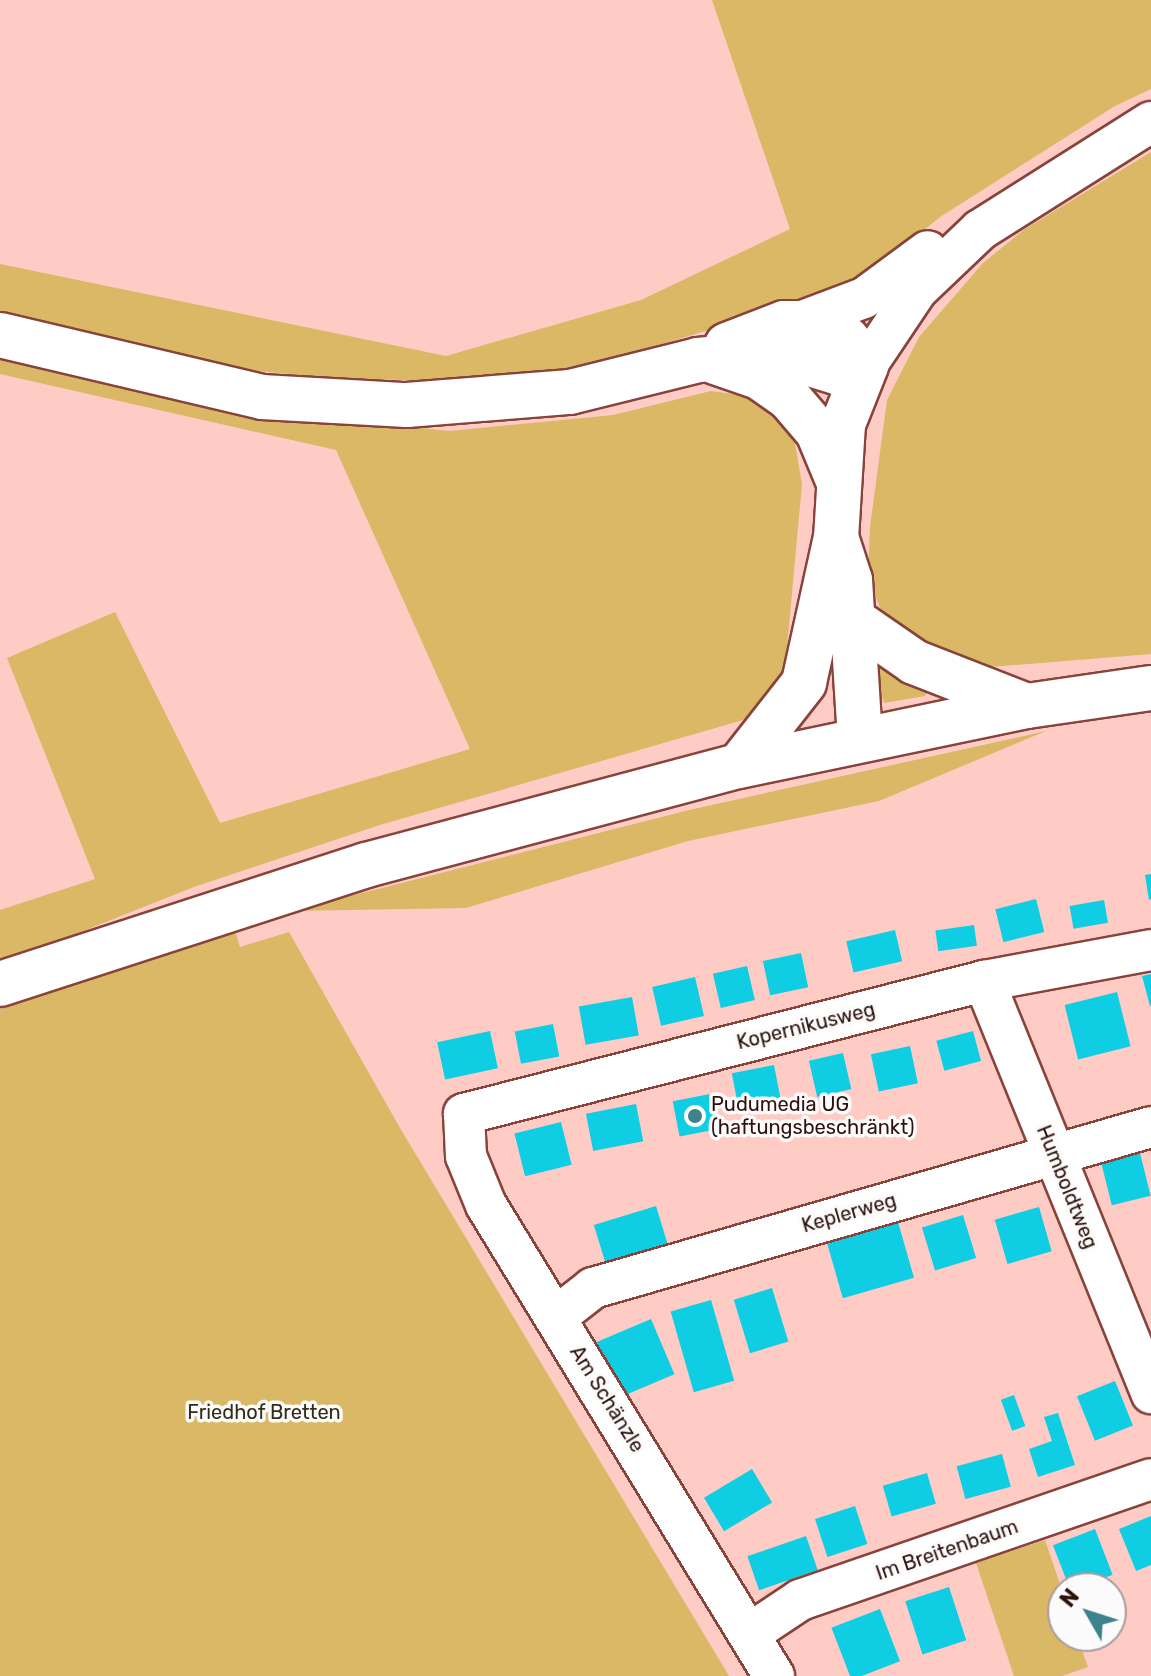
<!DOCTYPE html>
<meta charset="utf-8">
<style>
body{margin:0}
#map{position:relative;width:1151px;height:1676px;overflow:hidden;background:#feccc5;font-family:Rubik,sans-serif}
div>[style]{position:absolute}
.green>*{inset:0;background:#dab866}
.building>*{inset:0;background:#0fcde2;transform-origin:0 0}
.roads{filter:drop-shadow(2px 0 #88433b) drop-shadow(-2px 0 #88433b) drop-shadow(0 2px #88433b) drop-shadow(0 -2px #88433b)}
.minor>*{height:40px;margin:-20px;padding:0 20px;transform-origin:20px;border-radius:20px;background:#fff}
.major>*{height:44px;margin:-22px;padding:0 22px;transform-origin:22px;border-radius:22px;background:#fff}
.dots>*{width:22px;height:22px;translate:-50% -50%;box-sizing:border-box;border:4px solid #fbfbfb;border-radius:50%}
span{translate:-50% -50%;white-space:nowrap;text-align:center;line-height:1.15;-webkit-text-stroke:7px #fbfbfb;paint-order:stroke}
.street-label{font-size:20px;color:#2e110e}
.poi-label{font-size:20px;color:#2e110e}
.left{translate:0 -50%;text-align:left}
.park-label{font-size:20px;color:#322b18}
.north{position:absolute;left:1047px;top:1572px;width:80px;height:80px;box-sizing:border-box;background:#fbfbfb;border:2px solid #a99d9c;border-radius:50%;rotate:309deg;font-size:22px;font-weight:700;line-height:32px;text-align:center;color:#2e110e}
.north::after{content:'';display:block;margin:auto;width:28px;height:36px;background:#3c838d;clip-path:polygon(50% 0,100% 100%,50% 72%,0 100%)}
</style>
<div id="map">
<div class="green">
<i style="clip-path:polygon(712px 0,1151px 0,1151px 89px,1115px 106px,940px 217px,868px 276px,838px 292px,591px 365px,456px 382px,320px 377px,238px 369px,0 314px,0 264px,446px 356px,641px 300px,790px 229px)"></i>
<i style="clip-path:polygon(1151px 152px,1151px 654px,978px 668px,894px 628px,880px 608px,868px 575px,870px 527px,887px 400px,919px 337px,983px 263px,1025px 229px)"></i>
<i style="clip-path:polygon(0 350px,254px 410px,449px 431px,613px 415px,711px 391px,755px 397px,773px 406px,794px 438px,802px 484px,785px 670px,770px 699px,750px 718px,380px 825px,194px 887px,0 964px,0 910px,95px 879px,7px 658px,115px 612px,220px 823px,470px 749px,336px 450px,0 374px)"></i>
<i style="clip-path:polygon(872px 657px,927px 692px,925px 696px,884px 703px)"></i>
<i style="clip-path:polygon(1046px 731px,879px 801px,688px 841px,466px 908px,291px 911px,689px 810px)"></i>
<i style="clip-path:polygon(235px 930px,240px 947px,289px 932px,400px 1128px,729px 1676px,0 1676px,0 1009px)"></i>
<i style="clip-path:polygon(1045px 1540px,1063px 1593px,1063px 1636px,1077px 1636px,1088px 1667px,1062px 1676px,1014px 1676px,976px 1563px)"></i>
</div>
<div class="building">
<i style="clip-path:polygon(1151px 874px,1151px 899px,1149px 900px,1145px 875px)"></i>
<i style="left:1036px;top:899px;width:34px;height:42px;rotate:76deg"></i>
<i style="left:1104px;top:900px;width:23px;height:35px;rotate:80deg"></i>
<i style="left:974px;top:925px;width:21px;height:39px;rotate:82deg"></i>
<i style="left:895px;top:930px;width:32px;height:50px;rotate:77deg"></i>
<i style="left:801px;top:953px;width:35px;height:39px;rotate:78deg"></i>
<i style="left:747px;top:966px;width:35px;height:35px;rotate:77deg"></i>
<i style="clip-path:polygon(1151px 974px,1151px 1006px,1150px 1006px,1142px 976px)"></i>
<i style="left:695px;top:977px;width:40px;height:44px;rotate:77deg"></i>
<i style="left:1117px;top:992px;width:56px;height:54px;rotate:76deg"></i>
<i style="left:632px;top:997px;width:39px;height:54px;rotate:80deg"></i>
<i style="left:553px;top:1024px;width:33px;height:39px;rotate:79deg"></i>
<i style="left:490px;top:1031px;width:38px;height:54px;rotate:78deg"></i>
<i style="left:973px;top:1031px;width:31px;height:38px;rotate:75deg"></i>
<i style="left:910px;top:1046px;width:38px;height:40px;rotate:78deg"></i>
<i style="left:843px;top:1053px;width:37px;height:35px;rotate:77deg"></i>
<i style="left:774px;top:1065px;width:38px;height:43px;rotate:79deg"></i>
<i style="left:710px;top:1094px;width:36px;height:38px;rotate:79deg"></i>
<i style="left:636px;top:1104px;width:38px;height:51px;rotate:79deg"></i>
<i style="left:561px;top:1122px;width:44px;height:48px;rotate:76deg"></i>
<i style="left:1140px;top:1153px;width:44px;height:40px;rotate:76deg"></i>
<i style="left:656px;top:1206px;width:41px;height:65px;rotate:73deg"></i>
<i style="left:1039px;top:1207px;width:46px;height:46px;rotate:74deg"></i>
<i style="left:963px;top:1215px;width:45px;height:43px;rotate:73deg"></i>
<i style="left:898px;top:1222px;width:58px;height:74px;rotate:74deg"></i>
<i style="left:772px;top:1288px;width:56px;height:40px;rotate:73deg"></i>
<i style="left:711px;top:1300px;width:84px;height:42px;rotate:74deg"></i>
<i style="left:651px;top:1319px;width:60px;height:59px;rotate:67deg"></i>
<i style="left:1115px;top:1381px;width:48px;height:41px;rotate:68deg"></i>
<i style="left:1014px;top:1395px;width:33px;height:14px;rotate:70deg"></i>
<i style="clip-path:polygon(1058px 1413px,1075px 1465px,1038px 1477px,1029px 1449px,1052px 1441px,1044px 1417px)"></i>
<i style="left:1002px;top:1454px;width:34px;height:47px;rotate:75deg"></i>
<i style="left:752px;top:1469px;width:39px;height:56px;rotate:59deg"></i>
<i style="left:927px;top:1473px;width:32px;height:46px;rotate:74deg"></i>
<i style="left:855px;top:1506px;width:40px;height:42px;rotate:72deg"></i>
<i style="clip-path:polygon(1151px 1516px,1151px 1565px,1136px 1571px,1119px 1529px)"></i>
<i style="left:1095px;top:1529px;width:49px;height:45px;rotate:69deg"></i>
<i style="left:806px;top:1536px;width:36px;height:62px;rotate:71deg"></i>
<i style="left:949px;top:1587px;width:56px;height:46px;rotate:72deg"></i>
<i style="left:880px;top:1609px;width:56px;height:52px;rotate:69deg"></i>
</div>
<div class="roads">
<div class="minor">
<i style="left:800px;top:322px;width:68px;rotate:-20.6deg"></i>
<i style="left:864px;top:298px;width:79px;rotate:-36.3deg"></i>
<i style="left:866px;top:366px;width:92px;rotate:-56.1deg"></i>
<i style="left:917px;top:290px;width:87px;rotate:-43.6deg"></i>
<i style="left:980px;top:230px;width:202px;rotate:-32.3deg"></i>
<i style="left:984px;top:981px;width:445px;rotate:67.9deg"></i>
<i style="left:556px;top:1317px;width:47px;rotate:-38.1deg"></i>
<i style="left:593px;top:1288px;width:581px;rotate:-16.09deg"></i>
<i style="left:749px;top:1634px;width:61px;rotate:-33.7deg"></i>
<i style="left:800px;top:1600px;width:371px;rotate:-19deg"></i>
<i style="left:774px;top:1676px;width:552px;rotate:-121.44deg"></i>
<i style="left:486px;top:1205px;width:53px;rotate:-112.2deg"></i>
<i style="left:466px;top:1156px;width:42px;rotate:-92.7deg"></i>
<i style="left:464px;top:1114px;width:537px;rotate:-14.35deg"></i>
<i style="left:984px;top:981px;width:170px;rotate:-10.5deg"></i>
</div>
<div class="major">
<i style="left:0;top:335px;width:269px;rotate:13.3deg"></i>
<i style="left:262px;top:397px;width:145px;rotate:3.2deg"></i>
<i style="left:407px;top:405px;width:164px;rotate:-4.6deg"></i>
<i style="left:570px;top:392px;width:132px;rotate:-14deg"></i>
<i style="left:698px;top:360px;width:76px;rotate:-5.3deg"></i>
<i style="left:774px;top:353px;width:68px;rotate:17.1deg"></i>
<i style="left:839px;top:373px;width:23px;rotate:2deg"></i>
<i style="left:727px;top:345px;width:61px;rotate:-21.1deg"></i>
<i style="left:784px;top:323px;width:31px"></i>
<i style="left:815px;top:323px;width:36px;rotate:27deg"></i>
<i style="left:847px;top:339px;width:33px;rotate:55deg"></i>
<i style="left:866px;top:366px;width:62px;rotate:111.6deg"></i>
<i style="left:843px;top:424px;width:113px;rotate:93.5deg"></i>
<i style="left:836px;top:537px;width:149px;rotate:102.4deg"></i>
<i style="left:804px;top:683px;width:105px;rotate:128.1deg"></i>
<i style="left:715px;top:362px;width:46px;rotate:18.8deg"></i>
<i style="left:759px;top:377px;width:37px;rotate:35deg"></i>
<i style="left:789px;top:398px;width:45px;rotate:49.5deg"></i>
<i style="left:818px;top:432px;width:50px;rotate:67.6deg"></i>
<i style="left:837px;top:540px;width:42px;rotate:72deg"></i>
<i style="left:850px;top:580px;width:159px;rotate:86.4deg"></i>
<i style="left:852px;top:619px;width:75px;rotate:34.7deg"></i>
<i style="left:914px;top:662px;width:121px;rotate:21.3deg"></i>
<i style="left:0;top:984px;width:385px;rotate:-18deg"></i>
<i style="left:366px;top:865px;width:386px;rotate:-14.9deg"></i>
<i style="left:739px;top:766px;width:294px;rotate:-11.8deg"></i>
<i style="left:1027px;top:706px;width:125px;rotate:-8.3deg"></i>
</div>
</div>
<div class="dots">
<i style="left:695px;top:1116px;background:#3c838d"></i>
</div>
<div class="street-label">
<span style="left:806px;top:1026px;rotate:-14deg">Kopernikusweg</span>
<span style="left:1067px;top:1187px;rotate:68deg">Humboldtweg</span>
<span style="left:849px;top:1213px;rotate:-16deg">Keplerweg</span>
<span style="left:607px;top:1399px;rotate:58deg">Am Schänzle</span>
<span style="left:947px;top:1550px;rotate:-19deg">Im Breitenbaum</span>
</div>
<div class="poi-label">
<span class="left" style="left:711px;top:1116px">Pudumedia UG<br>(haftungsbeschränkt)</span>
</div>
<div class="park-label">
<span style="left:264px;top:1412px">Friedhof Bretten</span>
</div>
<div class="north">N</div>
</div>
